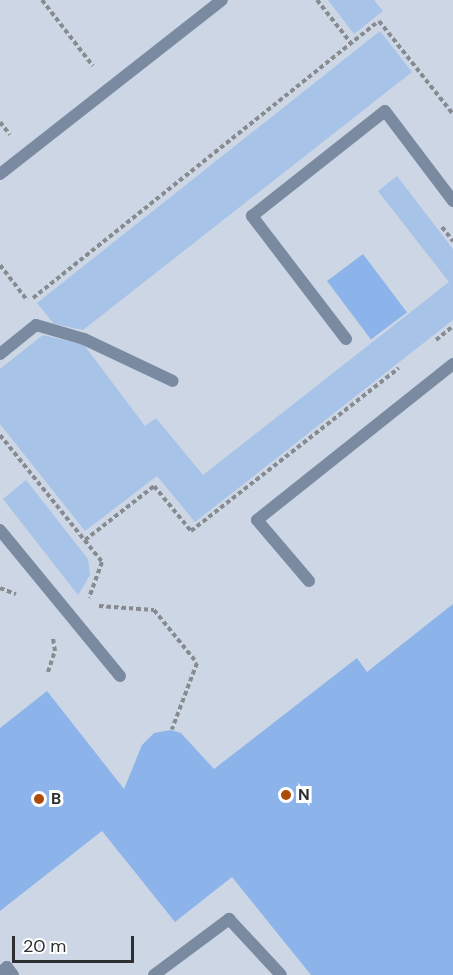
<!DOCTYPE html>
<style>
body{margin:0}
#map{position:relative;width:453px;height:975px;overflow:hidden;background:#dbe0e8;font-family:"DM Sans",sans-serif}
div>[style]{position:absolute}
.built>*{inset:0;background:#ccd6e4;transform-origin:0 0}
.green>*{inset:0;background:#a8c3e8}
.building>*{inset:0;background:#8db4ea;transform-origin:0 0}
.path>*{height:4px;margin-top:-2px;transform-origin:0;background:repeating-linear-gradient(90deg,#878b90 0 4.5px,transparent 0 7.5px)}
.lane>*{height:12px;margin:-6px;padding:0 6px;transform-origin:6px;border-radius:6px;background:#798aa1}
.dots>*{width:16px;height:16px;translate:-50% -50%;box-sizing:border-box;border:3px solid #fff;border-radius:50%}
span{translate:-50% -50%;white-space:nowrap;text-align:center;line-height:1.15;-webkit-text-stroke:6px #fff;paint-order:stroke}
.poi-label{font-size:16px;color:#2c2e31;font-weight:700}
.left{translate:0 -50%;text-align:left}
.scale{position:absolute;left:12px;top:936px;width:122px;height:27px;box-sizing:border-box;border:3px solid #2c2e31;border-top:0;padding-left:8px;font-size:18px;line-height:21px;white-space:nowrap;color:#2c2e31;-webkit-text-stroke:4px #fff;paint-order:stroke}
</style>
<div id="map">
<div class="built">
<i style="left:0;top:0;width:453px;height:975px"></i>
</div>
<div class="green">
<i style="clip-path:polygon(328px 0,374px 0,383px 11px,354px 34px)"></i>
<i style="clip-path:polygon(380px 31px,412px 72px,83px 330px,54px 324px,37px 303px)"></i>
<i style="clip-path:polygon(397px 176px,453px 249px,453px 320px,195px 522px,157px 476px,85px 531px,0 424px,0 369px,43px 335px,84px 345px,145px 426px,156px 418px,203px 475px,449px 282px,378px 191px)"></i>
<i style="clip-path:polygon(26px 480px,88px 559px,90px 575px,78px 595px,3px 499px)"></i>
</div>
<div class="building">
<i style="left:363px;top:254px;width:73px;height:45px;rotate:53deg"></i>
<i style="clip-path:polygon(453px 604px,453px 975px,311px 975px,232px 877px,175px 922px,102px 831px,0 911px,0 728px,47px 691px,124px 789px,142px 745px,154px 733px,171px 730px,181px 733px,214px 769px,357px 658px,367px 672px)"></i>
</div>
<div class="path">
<i style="left:42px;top:0;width:83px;rotate:52.3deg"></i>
<i style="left:317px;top:0;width:55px;rotate:51.7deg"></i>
<i style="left:0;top:122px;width:16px;rotate:52deg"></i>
<i style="left:442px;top:227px;width:18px;rotate:52deg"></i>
<i style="left:0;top:265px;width:44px;rotate:52.4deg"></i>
<i style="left:33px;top:298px;width:443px;rotate:-38.7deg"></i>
<i style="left:379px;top:21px;width:119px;rotate:51.5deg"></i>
<i style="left:436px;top:340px;width:22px;rotate:-39deg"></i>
<i style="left:0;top:435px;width:163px;rotate:51.2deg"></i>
<i style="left:102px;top:562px;width:38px;rotate:110deg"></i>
<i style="left:85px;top:540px;width:88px;rotate:-38deg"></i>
<i style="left:154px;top:486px;width:58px;rotate:50.6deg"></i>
<i style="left:191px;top:531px;width:264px;rotate:-38.1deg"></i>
<i style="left:0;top:588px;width:17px;rotate:21deg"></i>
<i style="left:99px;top:606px;width:55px;rotate:4.2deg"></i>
<i style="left:154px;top:610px;width:68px;rotate:50.9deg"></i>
<i style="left:197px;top:663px;width:71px;rotate:110.7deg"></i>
<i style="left:48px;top:672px;width:22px;rotate:-72deg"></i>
<i style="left:55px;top:651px;width:13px;rotate:-99deg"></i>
</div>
<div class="lane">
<i style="left:0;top:174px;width:282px;rotate:-38.1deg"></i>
<i style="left:346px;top:339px;width:155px;rotate:-127.4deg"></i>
<i style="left:252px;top:216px;width:169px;rotate:-38.3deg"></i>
<i style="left:385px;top:111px;width:113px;rotate:52.9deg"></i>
<i style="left:0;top:354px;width:46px;rotate:-38.9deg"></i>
<i style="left:36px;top:325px;width:50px;rotate:16.3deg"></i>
<i style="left:84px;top:339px;width:98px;rotate:25.3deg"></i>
<i style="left:0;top:530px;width:189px;rotate:50.6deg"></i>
<i style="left:309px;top:581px;width:80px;rotate:-130.4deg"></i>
<i style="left:257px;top:520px;width:251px;rotate:-38.5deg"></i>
<i style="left:0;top:973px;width:9px;rotate:-41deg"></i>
<i style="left:7px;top:967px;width:10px;rotate:53deg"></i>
<i style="left:154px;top:975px;width:94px;rotate:-36.7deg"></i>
<i style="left:229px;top:919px;width:76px;rotate:47.1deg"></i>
</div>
<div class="dots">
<i style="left:286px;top:795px;background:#ad4b09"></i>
<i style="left:39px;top:799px;background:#ad4b09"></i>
</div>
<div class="poi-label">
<span class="left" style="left:298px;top:795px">N</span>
<span class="left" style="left:51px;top:799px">B</span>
</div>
<div class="scale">20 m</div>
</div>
